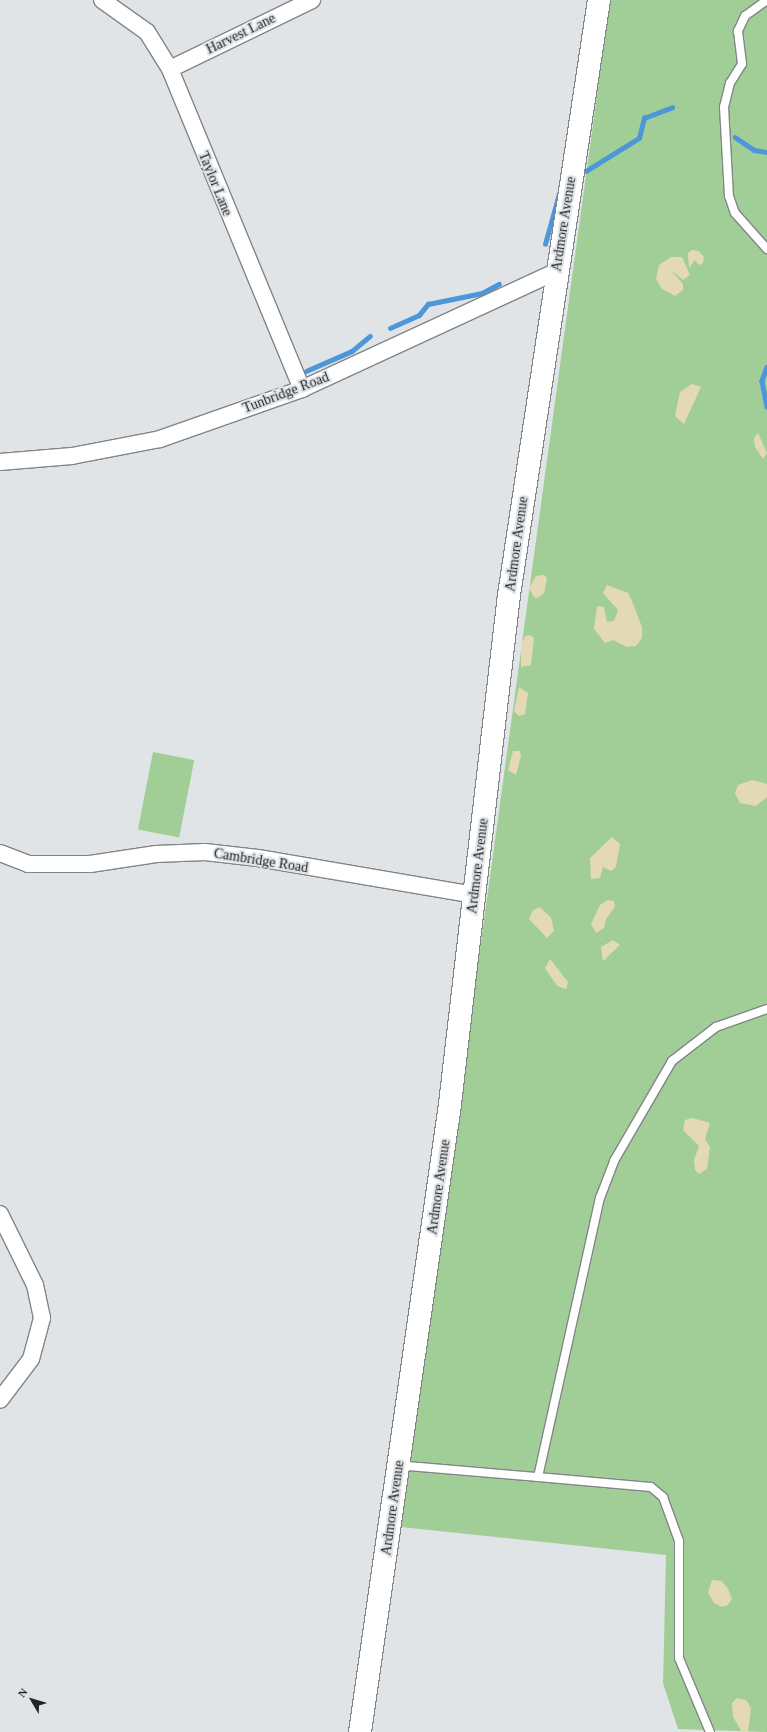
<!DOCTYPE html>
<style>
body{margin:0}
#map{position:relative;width:767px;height:1732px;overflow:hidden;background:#e0e4e7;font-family:Georgia,serif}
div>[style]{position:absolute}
.green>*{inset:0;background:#a1ce97;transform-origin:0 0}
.sand>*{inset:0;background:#e3dab5}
.stream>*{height:4.5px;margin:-2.25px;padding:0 2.25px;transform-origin:2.25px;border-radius:2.25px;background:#4c96da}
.roads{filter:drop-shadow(1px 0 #828588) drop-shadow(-1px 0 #828588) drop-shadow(0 1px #828588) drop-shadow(0 -1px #828588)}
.lane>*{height:8px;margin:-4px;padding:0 4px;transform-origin:4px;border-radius:4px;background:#fff}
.street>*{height:16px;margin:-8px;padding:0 8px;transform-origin:8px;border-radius:8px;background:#fff}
.secondary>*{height:22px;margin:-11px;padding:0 11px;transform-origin:11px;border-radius:11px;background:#fff}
span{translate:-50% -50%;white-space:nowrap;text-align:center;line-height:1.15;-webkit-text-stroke:4px #e0e4e7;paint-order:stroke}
.street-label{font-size:14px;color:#222325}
.north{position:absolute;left:12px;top:1680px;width:40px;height:40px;-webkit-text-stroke:3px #e0e4e7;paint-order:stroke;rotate:308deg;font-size:11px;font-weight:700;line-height:16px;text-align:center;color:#222325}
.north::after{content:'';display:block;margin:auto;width:14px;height:18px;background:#222325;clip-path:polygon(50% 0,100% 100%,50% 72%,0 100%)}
</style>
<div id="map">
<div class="green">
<i style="clip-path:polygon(610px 0,767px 0,767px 1732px,678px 1729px,663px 1683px,666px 1555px,401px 1527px)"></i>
<i style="left:153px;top:752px;width:42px;height:79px;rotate:11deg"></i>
</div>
<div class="sand">
<i style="clip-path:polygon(692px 250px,699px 251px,704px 257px,703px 263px,699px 265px,695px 260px,689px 268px,688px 253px)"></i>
<i style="clip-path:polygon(671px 257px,682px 257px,690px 275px,683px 280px,670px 269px,683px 284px,683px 290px,675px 296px,662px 289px,656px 279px,659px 265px)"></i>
<i style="clip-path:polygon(692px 384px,701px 387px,684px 424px,675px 416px,680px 392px)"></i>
<i style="clip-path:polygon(758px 433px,767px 453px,763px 459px,755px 447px,754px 438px)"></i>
<i style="clip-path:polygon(544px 575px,547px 578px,544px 593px,538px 598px,534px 597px,529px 588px,536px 576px)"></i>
<i style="clip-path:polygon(607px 585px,628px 593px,632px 601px,642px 627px,642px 638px,636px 646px,627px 647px,613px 640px,605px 643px,594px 629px,597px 606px,604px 607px,607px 622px,614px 621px,618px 610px,603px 593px)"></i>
<i style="clip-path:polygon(530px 635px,534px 638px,531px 665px,521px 667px,521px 645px,525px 636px)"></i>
<i style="clip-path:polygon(519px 687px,528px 693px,525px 714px,519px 716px,514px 711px)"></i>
<i style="clip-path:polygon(513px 751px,520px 751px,521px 756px,516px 775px,508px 770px)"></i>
<i style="clip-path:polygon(752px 780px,767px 784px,767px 797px,756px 806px,740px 803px,735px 793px,738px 785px)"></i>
<i style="clip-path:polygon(612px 837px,620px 844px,616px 867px,611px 871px,603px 867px,600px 878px,591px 879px,590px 858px)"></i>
<i style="clip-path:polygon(608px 900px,614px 901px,615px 907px,606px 919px,604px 928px,596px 933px,591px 924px,600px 905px)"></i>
<i style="clip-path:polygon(540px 907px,551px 918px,554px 931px,547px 938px,529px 919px,533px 910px)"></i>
<i style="clip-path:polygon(613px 940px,620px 945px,603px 961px,601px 947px)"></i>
<i style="clip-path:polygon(550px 959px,568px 982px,566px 989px,557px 986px,545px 968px)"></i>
<i style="clip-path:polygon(692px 1118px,710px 1123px,705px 1139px,710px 1147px,707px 1169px,699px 1174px,695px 1170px,694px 1160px,699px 1146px,683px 1130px,685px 1120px)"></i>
<i style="clip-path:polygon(712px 1580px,722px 1581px,728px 1589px,732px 1599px,728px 1605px,722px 1607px,714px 1603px,708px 1593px)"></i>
<i style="clip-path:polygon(737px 1698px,746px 1700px,751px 1708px,748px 1732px,742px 1732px,733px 1717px,732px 1703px)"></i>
</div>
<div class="stream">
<i style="left:735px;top:137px;width:23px;rotate:34deg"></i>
<i style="left:754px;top:150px;width:13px;rotate:9deg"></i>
<i style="left:586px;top:171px;width:62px;rotate:-31.9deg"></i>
<i style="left:639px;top:138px;width:21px;rotate:-76deg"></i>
<i style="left:644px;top:118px;width:30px;rotate:-21deg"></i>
<i style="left:545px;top:244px;width:52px;rotate:-74.4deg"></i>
<i style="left:390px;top:328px;width:32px;rotate:-24deg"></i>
<i style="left:419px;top:315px;width:14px;rotate:-51deg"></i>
<i style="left:428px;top:304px;width:55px;rotate:-11.5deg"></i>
<i style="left:482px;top:293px;width:19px;rotate:-28deg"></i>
<i style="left:767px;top:367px;width:15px;rotate:110deg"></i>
<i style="left:762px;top:381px;width:26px;rotate:79deg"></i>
<i style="left:306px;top:371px;width:50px;rotate:-23.5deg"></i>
<i style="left:352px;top:351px;width:23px;rotate:-40deg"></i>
</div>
<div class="roads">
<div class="lane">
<i style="left:767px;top:0;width:27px;rotate:144deg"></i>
<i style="left:745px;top:16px;width:17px;rotate:115deg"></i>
<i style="left:738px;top:31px;width:33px;rotate:83deg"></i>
<i style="left:742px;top:64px;width:22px;rotate:122deg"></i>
<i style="left:730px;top:83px;width:25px;rotate:104deg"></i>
<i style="left:724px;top:107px;width:89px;rotate:86.8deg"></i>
<i style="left:729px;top:196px;width:18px;rotate:71deg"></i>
<i style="left:735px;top:213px;width:48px;rotate:48.4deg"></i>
<i style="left:409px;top:1466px;width:129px;rotate:4.9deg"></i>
<i style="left:538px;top:1477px;width:286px;rotate:-77.5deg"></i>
<i style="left:600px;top:1198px;width:40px;rotate:-69deg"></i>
<i style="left:614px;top:1161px;width:116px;rotate:-59.9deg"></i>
<i style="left:672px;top:1061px;width:56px;rotate:-37.7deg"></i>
<i style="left:716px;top:1027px;width:54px;rotate:-19.4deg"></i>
<i style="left:538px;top:1477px;width:113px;rotate:5.1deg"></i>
<i style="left:651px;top:1487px;width:16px;rotate:40deg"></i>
<i style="left:663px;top:1497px;width:47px;rotate:70deg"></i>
<i style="left:679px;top:1541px;width:117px;rotate:90deg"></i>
<i style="left:679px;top:1658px;width:80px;rotate:67.3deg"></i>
</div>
<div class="street">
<i style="left:102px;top:0;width:55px;rotate:35.4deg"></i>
<i style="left:147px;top:32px;width:44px;rotate:58.1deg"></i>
<i style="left:170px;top:69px;width:346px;rotate:67.6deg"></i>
<i style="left:170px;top:69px;width:158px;rotate:-25.9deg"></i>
<i style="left:0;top:462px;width:72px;rotate:-4.8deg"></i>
<i style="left:72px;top:456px;width:90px;rotate:-10.9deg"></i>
<i style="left:160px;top:439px;width:151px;rotate:-19.4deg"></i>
<i style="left:302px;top:389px;width:281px;rotate:-24.8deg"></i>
<i style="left:0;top:853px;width:30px;rotate:21deg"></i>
<i style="left:28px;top:864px;width:62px"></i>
<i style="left:90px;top:864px;width:67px;rotate:-8.6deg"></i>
<i style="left:156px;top:854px;width:49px;rotate:-2.3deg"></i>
<i style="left:205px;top:852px;width:53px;rotate:6.5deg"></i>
<i style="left:258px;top:858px;width:219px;rotate:9.7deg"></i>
<i style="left:0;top:1214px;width:79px;rotate:63.8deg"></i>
<i style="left:35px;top:1285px;width:34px;rotate:78deg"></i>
<i style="left:42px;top:1318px;width:42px;rotate:105deg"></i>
<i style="left:31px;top:1359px;width:51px;rotate:127.1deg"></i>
</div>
<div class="secondary">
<i style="left:360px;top:1732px;width:634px;rotate:-81.84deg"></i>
<i style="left:450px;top:1104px;width:512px;rotate:-83.39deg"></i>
<i style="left:509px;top:595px;width:602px;rotate:-81.4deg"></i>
</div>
</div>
<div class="street-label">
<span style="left:241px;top:34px;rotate:-26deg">Harvest Lane</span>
<span style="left:215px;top:184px;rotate:68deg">Taylor Lane</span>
<span style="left:564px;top:224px;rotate:-81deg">Ardmore Avenue</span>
<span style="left:286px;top:393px;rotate:-21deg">Tunbridge Road</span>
<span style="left:517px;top:544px;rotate:-82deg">Ardmore Avenue</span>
<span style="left:261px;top:861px;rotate:9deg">Cambridge Road</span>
<span style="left:478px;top:866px;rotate:-83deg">Ardmore Avenue</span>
<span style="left:439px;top:1187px;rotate:-82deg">Ardmore Avenue</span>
<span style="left:393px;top:1508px;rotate:-82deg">Ardmore Avenue</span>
</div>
<div class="north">N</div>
</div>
